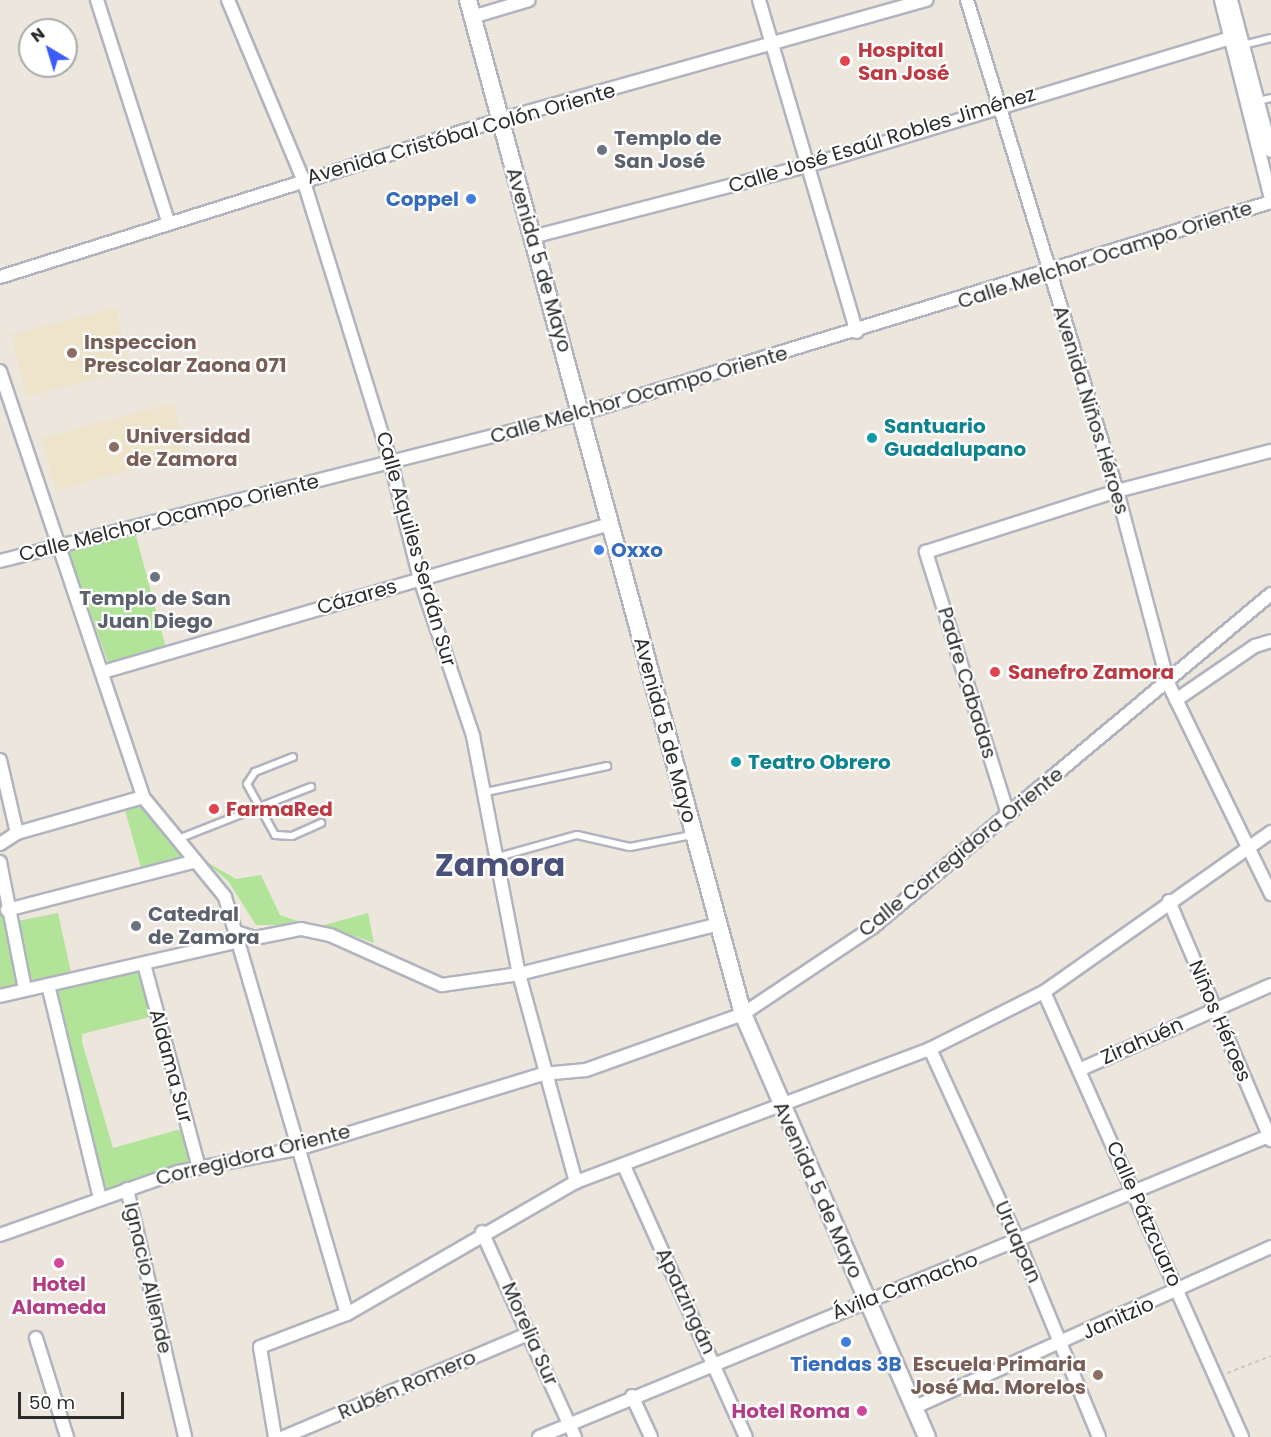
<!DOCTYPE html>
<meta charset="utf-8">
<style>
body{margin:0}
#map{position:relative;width:1271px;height:1437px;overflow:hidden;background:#ede6dd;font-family:Poppins,sans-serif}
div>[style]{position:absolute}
.education>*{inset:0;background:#eee4cc;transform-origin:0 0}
.green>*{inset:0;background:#b1e499}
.path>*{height:2px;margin-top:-1px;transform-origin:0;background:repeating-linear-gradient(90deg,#c8c8c8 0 4.5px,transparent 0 7.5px)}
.roads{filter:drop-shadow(2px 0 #b1b3bf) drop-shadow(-2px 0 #b1b3bf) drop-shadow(0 2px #b1b3bf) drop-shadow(0 -2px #b1b3bf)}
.lane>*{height:6px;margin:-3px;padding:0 3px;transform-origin:3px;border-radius:3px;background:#fff}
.street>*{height:12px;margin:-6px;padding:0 6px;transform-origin:6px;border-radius:6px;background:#fff}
.secondary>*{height:16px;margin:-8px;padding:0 8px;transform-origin:8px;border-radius:8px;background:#fff}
.dots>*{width:16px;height:16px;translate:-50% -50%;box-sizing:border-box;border:3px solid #fff;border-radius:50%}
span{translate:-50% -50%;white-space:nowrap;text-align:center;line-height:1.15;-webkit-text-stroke:4.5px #fff;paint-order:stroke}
.health-label{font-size:20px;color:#be3a42;font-weight:700}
.left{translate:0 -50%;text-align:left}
.street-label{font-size:20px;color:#2b2b2b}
.worship-label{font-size:20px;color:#5b616d;font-weight:700}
.shop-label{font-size:20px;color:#366cbe;font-weight:700}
.right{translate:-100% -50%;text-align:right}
.education-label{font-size:20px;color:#785e54;font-weight:700}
.culture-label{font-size:20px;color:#0d838f;font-weight:700}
.hotel-label{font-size:20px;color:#b23c85;font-weight:700}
.town-label{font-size:32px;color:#4a527c;font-weight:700}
.north{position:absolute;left:18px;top:18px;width:60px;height:60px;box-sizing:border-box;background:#fff;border:2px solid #aaa;border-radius:50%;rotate:322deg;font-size:16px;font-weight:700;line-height:24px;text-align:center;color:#2b2b2b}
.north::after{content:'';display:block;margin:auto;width:21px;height:27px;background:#3b5bfb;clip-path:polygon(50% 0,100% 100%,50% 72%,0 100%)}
.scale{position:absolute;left:18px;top:1392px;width:106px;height:27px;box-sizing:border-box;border:3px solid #2b2b2b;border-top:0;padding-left:8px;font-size:18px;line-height:21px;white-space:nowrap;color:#2b2b2b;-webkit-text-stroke:4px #fff;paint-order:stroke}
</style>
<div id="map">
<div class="education">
<i style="left:116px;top:308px;width:64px;height:108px;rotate:76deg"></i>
<i style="left:173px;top:403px;width:54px;height:136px;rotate:75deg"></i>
</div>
<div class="green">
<i style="clip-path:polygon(135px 532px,166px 648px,109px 665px,68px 551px)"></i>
<i style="clip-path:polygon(143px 797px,193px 862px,143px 875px,123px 803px)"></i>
<i style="clip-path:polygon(0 858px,12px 922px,58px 913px,72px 977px,0 995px)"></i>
<i style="clip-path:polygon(202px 859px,236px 879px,261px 875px,280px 915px,309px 925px,256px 925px,228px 881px)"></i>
<i style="clip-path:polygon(368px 913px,374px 943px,324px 925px)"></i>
<i style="clip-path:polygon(145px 969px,158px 1015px,82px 1034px,82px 1042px,113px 1148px,177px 1130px,189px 1131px,199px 1168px,99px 1192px,49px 989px)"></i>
</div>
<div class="path">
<i style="left:1227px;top:1373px;width:47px;rotate:-21.1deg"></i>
</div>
<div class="roads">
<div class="lane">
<i style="left:1243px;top:45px;width:29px;rotate:-14deg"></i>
<i style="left:1258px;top:101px;width:13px;rotate:-13deg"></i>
<i style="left:293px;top:757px;width:41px;rotate:158.5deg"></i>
<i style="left:255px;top:772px;width:14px;rotate:124deg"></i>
<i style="left:247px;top:784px;width:58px;rotate:61.2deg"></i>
<i style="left:275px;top:835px;width:17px;rotate:3deg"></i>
<i style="left:292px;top:836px;width:32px;rotate:-24deg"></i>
<i style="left:486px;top:792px;width:124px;rotate:-12.1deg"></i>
<i style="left:178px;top:839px;width:143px;rotate:-21.4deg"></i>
<i style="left:498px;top:857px;width:82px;rotate:-15.6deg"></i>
<i style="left:577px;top:835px;width:54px;rotate:12.8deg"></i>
<i style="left:630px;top:847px;width:63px;rotate:-11deg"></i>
</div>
<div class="street">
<i style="left:97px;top:0;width:235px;rotate:72.2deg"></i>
<i style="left:228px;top:0;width:194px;rotate:67.3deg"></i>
<i style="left:303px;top:179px;width:297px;rotate:72.8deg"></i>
<i style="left:391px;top:463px;width:120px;rotate:76deg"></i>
<i style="left:420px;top:579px;width:166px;rotate:71.3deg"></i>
<i style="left:473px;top:736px;width:242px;rotate:79.1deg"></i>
<i style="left:519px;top:974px;width:216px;rotate:74.7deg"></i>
<i style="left:759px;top:0;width:346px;rotate:73.6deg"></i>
<i style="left:967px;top:0;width:513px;rotate:73.01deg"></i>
<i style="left:1117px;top:491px;width:199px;rotate:75.1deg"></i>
<i style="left:1168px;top:683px;width:235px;rotate:64deg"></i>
<i style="left:1221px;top:0;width:205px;rotate:75.9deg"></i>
<i style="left:1231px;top:0;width:156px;rotate:75.2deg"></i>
<i style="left:472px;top:17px;width:59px;rotate:-16.6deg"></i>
<i style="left:532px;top:237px;width:287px;rotate:-14.5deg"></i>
<i style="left:810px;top:165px;width:449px;rotate:-16.8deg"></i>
<i style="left:0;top:277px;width:523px;rotate:-17.47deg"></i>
<i style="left:499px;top:120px;width:444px;rotate:-15.7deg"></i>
<i style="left:0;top:371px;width:449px;rotate:71.4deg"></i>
<i style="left:143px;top:797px;width:129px;rotate:50.6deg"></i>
<i style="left:225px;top:897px;width:434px;rotate:73.7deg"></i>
<i style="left:0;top:561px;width:601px;rotate:-14.24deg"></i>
<i style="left:583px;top:413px;width:720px;rotate:-17.05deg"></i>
<i style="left:103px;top:672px;width:528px;rotate:-16.27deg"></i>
<i style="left:1176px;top:700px;width:96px;rotate:-34.4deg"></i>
<i style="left:1255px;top:646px;width:17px;rotate:-17deg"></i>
<i style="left:0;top:760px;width:75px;rotate:76.9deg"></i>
<i style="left:1008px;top:814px;width:275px;rotate:-107.4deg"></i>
<i style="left:926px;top:552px;width:201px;rotate:-17.7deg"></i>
<i style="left:1117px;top:491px;width:159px;rotate:-14.6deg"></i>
<i style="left:0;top:844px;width:20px;rotate:-33deg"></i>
<i style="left:17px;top:833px;width:131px;rotate:-15.9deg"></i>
<i style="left:0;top:862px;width:130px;rotate:78.9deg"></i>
<i style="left:1169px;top:901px;width:260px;rotate:66.9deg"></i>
<i style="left:7px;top:910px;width:192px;rotate:-14.5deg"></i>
<i style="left:236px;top:932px;width:20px;rotate:18deg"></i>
<i style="left:255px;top:938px;width:47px;rotate:-11.1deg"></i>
<i style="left:301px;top:929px;width:30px;rotate:12deg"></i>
<i style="left:330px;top:935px;width:123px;rotate:24.1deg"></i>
<i style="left:442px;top:985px;width:78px;rotate:-8.1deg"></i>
<i style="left:519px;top:974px;width:203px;rotate:-14deg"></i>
<i style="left:144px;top:964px;width:211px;rotate:74.9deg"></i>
<i style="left:48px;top:985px;width:219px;rotate:76.3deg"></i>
<i style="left:1044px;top:992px;width:487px;rotate:66deg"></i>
<i style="left:0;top:996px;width:246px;rotate:-12.9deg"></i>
<i style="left:930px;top:1049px;width:213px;rotate:65.4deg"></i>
<i style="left:1019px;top:1243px;width:210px;rotate:67.6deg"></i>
<i style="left:1079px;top:1070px;width:210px;rotate:-23.9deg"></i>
<i style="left:624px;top:1166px;width:297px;rotate:65.8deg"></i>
<i style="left:127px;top:1189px;width:255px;rotate:76.8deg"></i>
<i style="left:482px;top:1232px;width:225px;rotate:65.6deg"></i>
<i style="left:0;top:1235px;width:189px;rotate:-19.5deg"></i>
<i style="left:178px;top:1172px;width:125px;rotate:-11deg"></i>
<i style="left:301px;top:1148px;width:253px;rotate:-17deg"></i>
<i style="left:543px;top:1074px;width:43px;rotate:-5.3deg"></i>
<i style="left:586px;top:1070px;width:167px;rotate:-19.6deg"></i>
<i style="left:743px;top:1014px;width:156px;rotate:-33.8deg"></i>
<i style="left:873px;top:927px;width:519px;rotate:-39.92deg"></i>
<i style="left:36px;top:1338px;width:104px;rotate:72.6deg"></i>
<i style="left:632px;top:1396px;width:45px;rotate:65.1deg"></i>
<i style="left:915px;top:1407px;width:390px;rotate:-24.2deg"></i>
<i style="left:275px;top:1437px;width:91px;rotate:-99.5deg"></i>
<i style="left:260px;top:1347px;width:93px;rotate:-20.8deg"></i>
<i style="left:347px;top:1314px;width:264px;rotate:-30deg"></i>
<i style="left:576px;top:1182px;width:378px;rotate:-20.6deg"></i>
<i style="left:930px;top:1049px;width:127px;rotate:-26.6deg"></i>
<i style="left:1044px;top:992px;width:278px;rotate:-35.2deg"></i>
<i style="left:284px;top:1437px;width:267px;rotate:-22.9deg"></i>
<i style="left:539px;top:1437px;width:792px;rotate:-22.42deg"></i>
</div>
<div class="secondary">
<i style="left:468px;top:0;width:1051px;rotate:74.83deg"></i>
<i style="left:743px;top:1014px;width:461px;rotate:66.5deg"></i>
</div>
</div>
<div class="dots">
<i style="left:845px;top:61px;background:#e0444e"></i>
<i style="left:602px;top:150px;background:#6b7280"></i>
<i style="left:471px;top:199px;background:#3f7fe0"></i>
<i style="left:72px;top:353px;background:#8d6e63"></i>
<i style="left:872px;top:438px;background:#0f9aa8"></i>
<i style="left:114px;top:447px;background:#8d6e63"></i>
<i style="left:599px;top:550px;background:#3f7fe0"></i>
<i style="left:155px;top:577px;background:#6b7280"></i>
<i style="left:995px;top:672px;background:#e0444e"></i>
<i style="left:736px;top:762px;background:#0f9aa8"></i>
<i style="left:214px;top:809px;background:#e0444e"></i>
<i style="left:136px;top:926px;background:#6b7280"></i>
<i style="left:59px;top:1263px;background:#d1479c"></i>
<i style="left:846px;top:1342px;background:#3f7fe0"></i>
<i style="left:1098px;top:1375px;background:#8d6e63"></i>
<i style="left:862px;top:1411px;background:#d1479c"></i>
</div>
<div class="health-label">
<span class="left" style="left:858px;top:62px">Hospital<br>San José</span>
<span class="left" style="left:1008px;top:672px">Sanefro Zamora</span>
<span class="left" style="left:226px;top:809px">FarmaRed</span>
</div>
<div class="street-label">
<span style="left:461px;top:134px;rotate:-16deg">Avenida Cristóbal Colón Oriente</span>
<span style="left:882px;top:140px;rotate:-17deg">Calle José Esaúl Robles Jiménez</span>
<span style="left:1105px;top:255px;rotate:-18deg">Calle Melchor Ocampo Oriente</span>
<span style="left:539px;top:260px;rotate:74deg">Avenida 5 de Mayo</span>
<span style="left:639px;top:395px;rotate:-16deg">Calle Melchor Ocampo Oriente</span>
<span style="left:1091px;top:410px;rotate:73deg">Avenida Niños Héroes</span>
<span style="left:169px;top:518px;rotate:-14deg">Calle Melchor Ocampo Oriente</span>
<span style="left:416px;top:549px;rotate:74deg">Calle Aquiles Serdán Sur</span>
<span style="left:357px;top:597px;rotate:-16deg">Cázares</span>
<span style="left:967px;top:683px;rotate:73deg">Padre Cabadas</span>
<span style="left:665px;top:730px;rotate:75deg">Avenida 5 de Mayo</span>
<span style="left:961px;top:852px;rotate:-39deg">Calle Corregidora Oriente</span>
<span style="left:1220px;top:1021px;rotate:67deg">Niños Héroes</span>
<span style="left:1142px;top:1041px;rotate:-24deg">Zirahuén</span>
<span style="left:171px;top:1066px;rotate:75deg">Aldama Sur</span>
<span style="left:253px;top:1155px;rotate:-14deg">Corregidora Oriente</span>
<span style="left:818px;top:1190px;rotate:66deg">Avenida 5 de Mayo</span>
<span style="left:1144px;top:1214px;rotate:66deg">Calle Pátzcuaro</span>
<span style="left:1018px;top:1242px;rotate:66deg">Uruapan</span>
<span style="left:148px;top:1278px;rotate:77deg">Ignacio Allende</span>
<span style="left:905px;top:1286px;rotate:-21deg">Ávila Camacho</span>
<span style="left:686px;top:1301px;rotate:65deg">Apatzingán</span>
<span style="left:1118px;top:1318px;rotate:-24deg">Janitzio</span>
<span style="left:530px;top:1334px;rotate:66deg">Morelia Sur</span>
<span style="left:407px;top:1385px;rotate:-23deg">Rubén Romero</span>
</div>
<div class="worship-label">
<span class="left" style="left:614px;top:150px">Templo de<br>San José</span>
<span style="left:155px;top:610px">Templo de San<br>Juan Diego</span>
<span class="left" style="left:148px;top:926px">Catedral<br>de Zamora</span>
</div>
<div class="shop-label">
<span class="right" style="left:459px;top:199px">Coppel</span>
<span class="left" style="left:611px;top:550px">Oxxo</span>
<span style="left:846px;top:1364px">Tiendas 3B</span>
</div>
<div class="education-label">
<span class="left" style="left:84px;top:354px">Inspeccion<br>Prescolar Zaona 071</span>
<span class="left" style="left:126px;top:448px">Universidad<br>de Zamora</span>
<span class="right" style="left:1086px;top:1376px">Escuela Primaria<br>José Ma. Morelos</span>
</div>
<div class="culture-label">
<span class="left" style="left:884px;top:438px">Santuario<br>Guadalupano</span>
<span class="left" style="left:748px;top:762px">Teatro Obrero</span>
</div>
<div class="hotel-label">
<span style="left:59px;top:1296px">Hotel<br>Alameda</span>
<span class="right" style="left:850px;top:1411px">Hotel Roma</span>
</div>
<div class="town-label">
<span style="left:500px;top:865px">Zamora</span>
</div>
<div class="north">N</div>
<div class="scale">50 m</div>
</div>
